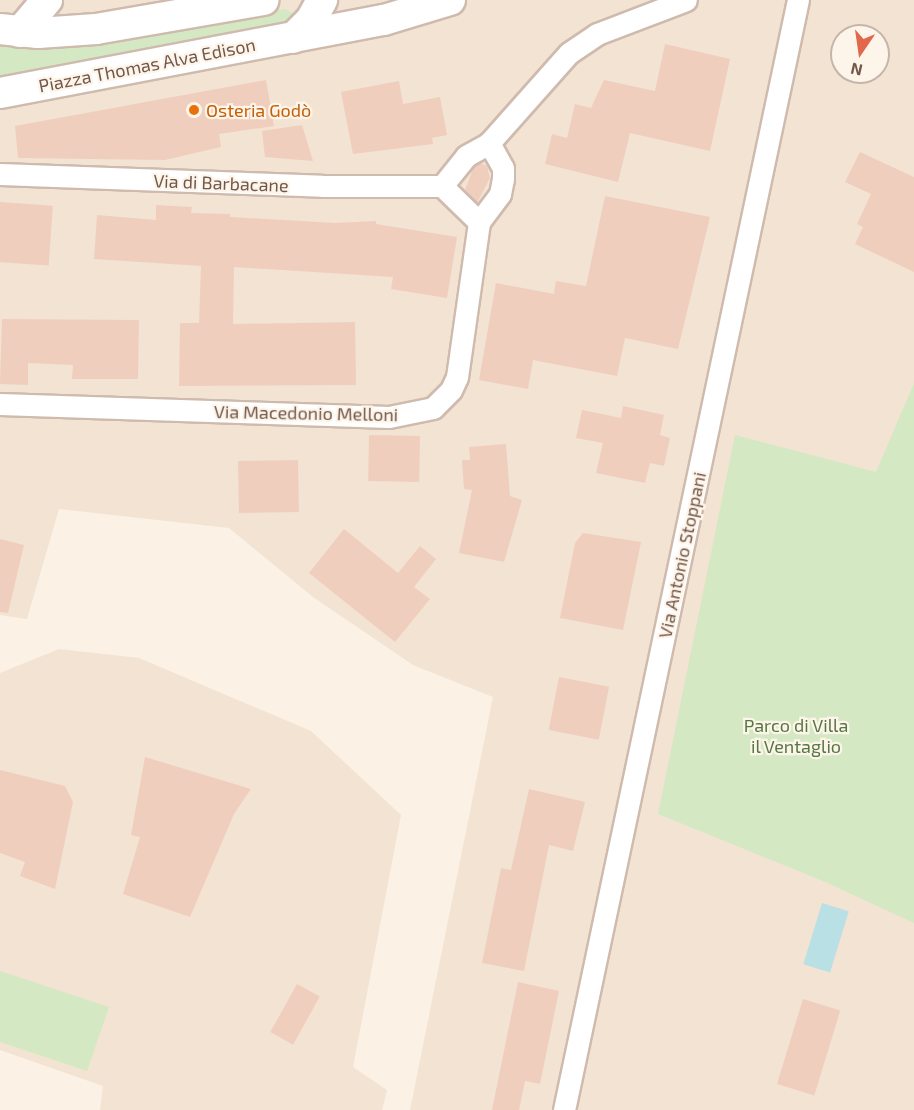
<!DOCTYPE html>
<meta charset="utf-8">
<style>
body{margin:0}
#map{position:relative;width:914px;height:1110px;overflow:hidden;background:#fbf1e4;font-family:"Exo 2",sans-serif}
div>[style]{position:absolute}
.residential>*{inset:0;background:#f3e3d3}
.green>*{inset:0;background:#d4e8c3}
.water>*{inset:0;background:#b9e0e4;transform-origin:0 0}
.building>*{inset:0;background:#f0cebd;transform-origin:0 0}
.roads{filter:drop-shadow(2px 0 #cfbbae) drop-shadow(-2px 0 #cfbbae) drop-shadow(0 2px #cfbbae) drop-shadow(0 -2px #cfbbae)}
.street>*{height:21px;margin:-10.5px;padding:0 10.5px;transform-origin:10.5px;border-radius:10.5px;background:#fff}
.secondary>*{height:30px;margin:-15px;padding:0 15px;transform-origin:15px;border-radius:15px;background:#fff}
.dots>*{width:16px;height:16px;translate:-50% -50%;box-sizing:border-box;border:3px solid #fef5ea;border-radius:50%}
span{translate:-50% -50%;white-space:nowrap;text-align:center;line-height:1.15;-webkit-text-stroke:4.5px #fef5ea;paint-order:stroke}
.street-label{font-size:18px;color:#73574b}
.food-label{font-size:18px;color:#c56008}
.left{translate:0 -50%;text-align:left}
.park-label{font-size:18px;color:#557843}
.north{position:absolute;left:830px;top:24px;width:60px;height:60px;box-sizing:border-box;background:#fef5ea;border:2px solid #c6b6aa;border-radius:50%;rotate:193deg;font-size:16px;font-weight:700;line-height:24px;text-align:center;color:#73574b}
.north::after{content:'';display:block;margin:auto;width:21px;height:27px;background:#e1674d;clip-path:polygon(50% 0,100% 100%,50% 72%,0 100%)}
</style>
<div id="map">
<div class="residential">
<i style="clip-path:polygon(evenodd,0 0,914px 0,914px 1110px,410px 1110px,493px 697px,413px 665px,313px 597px,229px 528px,59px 509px,27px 619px,0 615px,0 0,842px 36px,878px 36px,878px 72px,842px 72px,842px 36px)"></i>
<i style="clip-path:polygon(59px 649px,139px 658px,311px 731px,401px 815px,353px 1067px,387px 1090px,382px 1110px,100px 1110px,103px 1086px,0 1050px,0 673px)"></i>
</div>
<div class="green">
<i style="clip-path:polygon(285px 9px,296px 15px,295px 25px,0 83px,0 42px,72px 43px)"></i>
<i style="clip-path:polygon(914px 383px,914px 923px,823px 881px,658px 814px,735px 435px,876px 472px)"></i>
<i style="clip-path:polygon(0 971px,109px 1007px,87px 1071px,0 1042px)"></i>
</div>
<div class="water">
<i style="left:822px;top:903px;width:28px;height:64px;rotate:17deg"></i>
</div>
<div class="building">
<i style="clip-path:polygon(665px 44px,730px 59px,710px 151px,630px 133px,618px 182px,545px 164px,552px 134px,567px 138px,575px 104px,591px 108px,604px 80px,655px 91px)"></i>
<i style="clip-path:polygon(266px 80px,274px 126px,219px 134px,221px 147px,165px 160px,18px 158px,15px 126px)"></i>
<i style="clip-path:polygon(399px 81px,403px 104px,440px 97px,447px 135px,432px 138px,433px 144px,353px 154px,341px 92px)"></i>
<i style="clip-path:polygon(302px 125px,313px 161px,265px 157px,262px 131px)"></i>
<i style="clip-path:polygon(860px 152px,914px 177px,914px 272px,855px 244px,863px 227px,857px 224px,871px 194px,845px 182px)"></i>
<i style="clip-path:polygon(480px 163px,487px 166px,490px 178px,477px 203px,465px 190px,474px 166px)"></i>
<i style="clip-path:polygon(605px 196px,710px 217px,678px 349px,625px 338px,617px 376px,533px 360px,528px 389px,479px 380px,496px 283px,554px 294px,556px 281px,586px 286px)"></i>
<i style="left:0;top:202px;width:53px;height:60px;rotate:4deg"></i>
<i style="clip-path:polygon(156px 205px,192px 207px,191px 213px,230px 214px,230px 217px,335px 223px,376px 221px,376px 224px,457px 237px,447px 298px,391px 289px,393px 277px,234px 267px,233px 324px,355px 322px,356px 385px,179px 386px,180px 323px,199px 323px,201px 266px,94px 259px,97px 215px,156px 220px)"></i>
<i style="clip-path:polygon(2px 319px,139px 320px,138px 379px,72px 379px,73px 365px,28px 363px,28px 385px,0 384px)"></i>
<i style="clip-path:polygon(623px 406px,664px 415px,660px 435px,670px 438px,664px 466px,650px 463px,645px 483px,596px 473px,603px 443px,576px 438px,582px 410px,621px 418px)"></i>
<i style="left:369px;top:435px;width:51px;height:46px;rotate:1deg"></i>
<i style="clip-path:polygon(506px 444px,510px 496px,522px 500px,504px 562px,459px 553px,472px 490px,464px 489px,462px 460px,470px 460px,469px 447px)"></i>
<i style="left:298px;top:460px;width:52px;height:60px;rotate:89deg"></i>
<i style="clip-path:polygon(344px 529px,398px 573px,420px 546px,436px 559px,414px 587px,430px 599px,395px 642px,309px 573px)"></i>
<i style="clip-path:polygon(583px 533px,641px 542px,623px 630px,560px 618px,575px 543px)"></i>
<i style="clip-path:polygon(0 539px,24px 545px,8px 613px,0 612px)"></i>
<i style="left:559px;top:677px;width:51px;height:54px;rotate:11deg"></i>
<i style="clip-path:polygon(145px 757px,251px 789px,234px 814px,190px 917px,123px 894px,140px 837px,131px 835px)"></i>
<i style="clip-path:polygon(0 770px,65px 786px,73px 802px,55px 889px,20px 876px,25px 862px,0 853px)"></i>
<i style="clip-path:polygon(529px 789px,585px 802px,573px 851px,549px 845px,524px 971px,482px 963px,501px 868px,511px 870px)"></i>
<i style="clip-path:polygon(518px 982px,559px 991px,540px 1084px,525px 1081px,519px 1110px,492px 1110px)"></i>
<i style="left:297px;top:984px;width:26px;height:55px;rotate:29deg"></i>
<i style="left:803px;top:999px;width:39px;height:89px;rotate:17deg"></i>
</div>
<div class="roads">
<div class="street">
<i style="left:0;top:174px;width:322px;rotate:2.1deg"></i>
<i style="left:322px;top:186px;width:120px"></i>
<i style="left:442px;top:186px;width:38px;rotate:-51deg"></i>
<i style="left:466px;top:156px;width:26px;rotate:-29deg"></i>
<i style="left:489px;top:143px;width:120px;rotate:-48.4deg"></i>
<i style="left:569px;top:53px;width:34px;rotate:-34deg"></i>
<i style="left:597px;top:34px;width:95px;rotate:-20.9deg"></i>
<i style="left:442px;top:186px;width:52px;rotate:44.2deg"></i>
<i style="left:0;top:404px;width:389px;rotate:1.9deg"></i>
<i style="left:389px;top:417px;width:45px;rotate:-11.6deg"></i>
<i style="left:433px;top:408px;width:25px;rotate:-45deg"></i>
<i style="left:451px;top:390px;width:14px;rotate:-65deg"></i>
<i style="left:457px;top:377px;width:157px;rotate:-81.9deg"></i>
<i style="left:479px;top:222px;width:35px;rotate:-53deg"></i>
<i style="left:500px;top:194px;width:15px;rotate:-79deg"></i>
<i style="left:503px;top:179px;width:11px;rotate:-90deg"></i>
<i style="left:503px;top:168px;width:29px;rotate:-119deg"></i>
<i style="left:564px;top:1110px;width:1134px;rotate:-78.1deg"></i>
</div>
<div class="secondary">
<i style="left:0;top:29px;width:38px;rotate:6deg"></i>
<i style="left:38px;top:33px;width:58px;rotate:-3.9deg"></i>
<i style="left:96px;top:29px;width:170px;rotate:-9.8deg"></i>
<i style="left:20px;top:32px;width:42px;rotate:-49.8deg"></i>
<i style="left:293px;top:38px;width:25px;rotate:-45deg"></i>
<i style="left:311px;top:20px;width:23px;rotate:-61deg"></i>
<i style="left:0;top:93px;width:391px;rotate:-10.8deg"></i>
<i style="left:384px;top:20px;width:69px;rotate:-16.9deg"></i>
</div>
</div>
<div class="dots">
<i style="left:194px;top:110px;background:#e8710a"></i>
</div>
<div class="street-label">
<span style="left:147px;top:65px;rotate:-11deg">Piazza Thomas Alva Edison</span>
<span style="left:221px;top:183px;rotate:2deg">Via di Barbacane</span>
<span style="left:306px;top:413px;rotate:1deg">Via Macedonio Melloni</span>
<span style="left:682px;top:555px;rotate:-78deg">Via Antonio Stoppani</span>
</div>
<div class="food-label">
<span class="left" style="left:206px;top:110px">Osteria Godò</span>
</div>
<div class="park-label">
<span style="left:796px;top:736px">Parco di Villa<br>il Ventaglio</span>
</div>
<div class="north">N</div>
</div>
